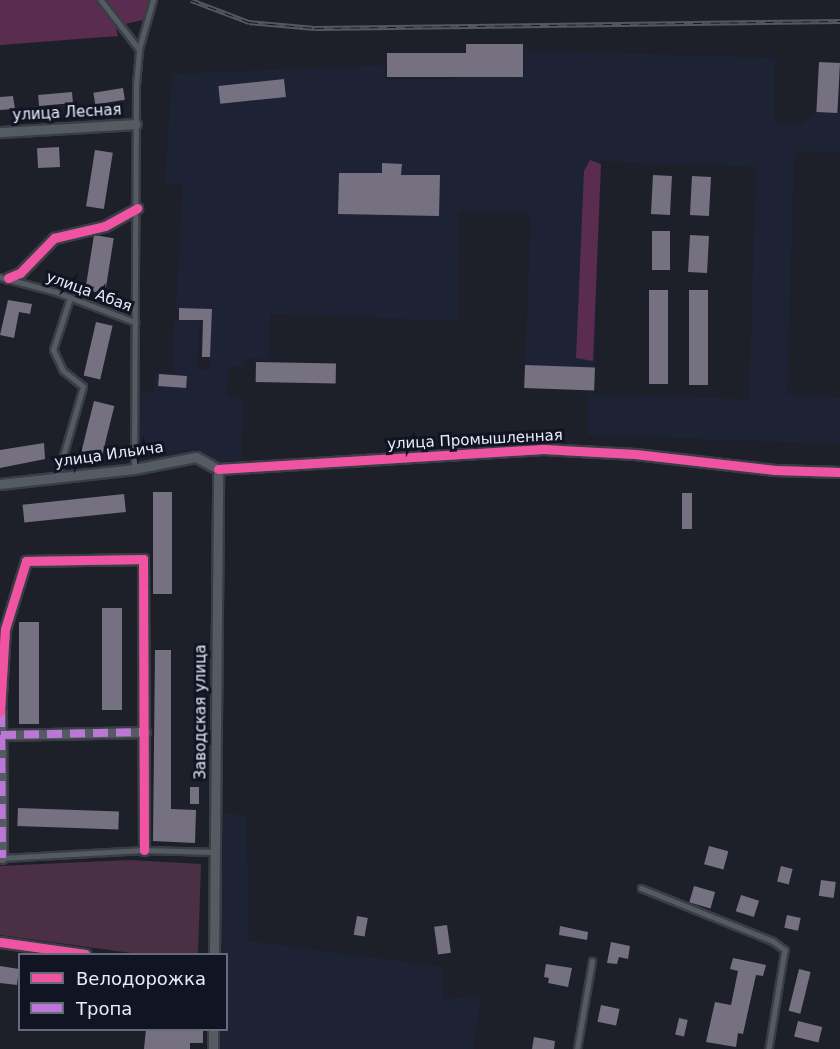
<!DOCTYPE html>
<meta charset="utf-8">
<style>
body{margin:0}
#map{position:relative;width:840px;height:1049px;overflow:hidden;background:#1e2029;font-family:"DejaVu Sans",sans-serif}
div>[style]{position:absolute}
.built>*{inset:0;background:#1d2235}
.green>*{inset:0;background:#4b3045}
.forest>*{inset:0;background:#5a2c50}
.building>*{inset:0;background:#757181;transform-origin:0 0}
.roads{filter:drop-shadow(2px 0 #3b3d45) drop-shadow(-2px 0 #3b3d45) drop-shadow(0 2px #3b3d45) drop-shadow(0 -2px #3b3d45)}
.lane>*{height:4.5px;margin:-2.25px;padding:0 2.25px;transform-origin:2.25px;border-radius:2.25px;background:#545b62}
.street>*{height:9px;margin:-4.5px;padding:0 4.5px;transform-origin:4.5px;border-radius:4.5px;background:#545b62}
.rail>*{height:5px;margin-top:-2.5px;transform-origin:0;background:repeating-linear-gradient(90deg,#111423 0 9px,#54575f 0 18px);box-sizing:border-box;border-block:2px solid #54575f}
.quiet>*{height:8px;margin-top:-4px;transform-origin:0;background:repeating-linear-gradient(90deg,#ba77d6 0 15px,transparent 0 23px)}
.cycleway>*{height:9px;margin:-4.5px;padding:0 4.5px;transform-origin:4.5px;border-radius:4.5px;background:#f153a3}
span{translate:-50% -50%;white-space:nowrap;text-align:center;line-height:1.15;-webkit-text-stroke:6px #111423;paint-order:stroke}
.street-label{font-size:15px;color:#e9ecf8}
.legend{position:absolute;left:18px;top:953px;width:210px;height:78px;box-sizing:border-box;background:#111423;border:2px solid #676a78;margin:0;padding:8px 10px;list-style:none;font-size:18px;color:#e9ecf8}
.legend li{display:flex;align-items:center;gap:12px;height:30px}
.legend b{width:30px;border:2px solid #676a78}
</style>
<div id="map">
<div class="built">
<i style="clip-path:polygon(525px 50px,775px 58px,774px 122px,800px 124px,817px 112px,840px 113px,840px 152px,799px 151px,794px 158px,787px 394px,840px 398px,840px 444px,588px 435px,588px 394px,749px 399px,756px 167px,599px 161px,595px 368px,525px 365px,531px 214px,459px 212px,458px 321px,270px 314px,269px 359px,245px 358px,244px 366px,228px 367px,227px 397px,243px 397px,241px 461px,218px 462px,196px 453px,132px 466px,131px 392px,154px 393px,155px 373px,173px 372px,174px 321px,200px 321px,197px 370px,210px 370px,211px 309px,176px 308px,183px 185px,165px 183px,172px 74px,385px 65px,386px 79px,523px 77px)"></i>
<i style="clip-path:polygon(222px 813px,247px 816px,248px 941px,443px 967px,443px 999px,482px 996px,473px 1049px,219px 1049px,220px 1030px,226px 1030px,226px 954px,220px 954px)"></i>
</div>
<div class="green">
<i style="clip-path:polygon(129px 860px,201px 864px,198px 954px,139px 954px,0 935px,0 866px)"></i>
</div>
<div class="forest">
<i style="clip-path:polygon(0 0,97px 0,115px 25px,118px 36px,0 45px)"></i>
<i style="clip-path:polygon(105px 0,150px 0,143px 20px,125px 24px)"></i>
<i style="clip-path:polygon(590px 160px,601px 164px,593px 361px,576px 358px,584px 171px)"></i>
</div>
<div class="building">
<i style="clip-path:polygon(466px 44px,523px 44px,523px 77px,387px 77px,387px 53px,466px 53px)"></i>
<i style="left:819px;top:62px;width:21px;height:50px;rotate:3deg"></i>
<i style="left:284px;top:79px;width:18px;height:66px;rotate:84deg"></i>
<i style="left:123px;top:88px;width:12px;height:30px;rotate:81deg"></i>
<i style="left:72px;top:92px;width:11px;height:34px;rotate:85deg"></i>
<i style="clip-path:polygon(13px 96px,15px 109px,0 110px,0 97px)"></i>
<i style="left:59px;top:147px;width:20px;height:22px;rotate:87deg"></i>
<i style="left:95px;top:150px;width:18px;height:57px;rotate:9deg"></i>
<i style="clip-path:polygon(382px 163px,402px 164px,401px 175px,440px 175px,439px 216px,338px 214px,339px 173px,382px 173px)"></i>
<i style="left:653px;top:175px;width:19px;height:39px;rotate:3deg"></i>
<i style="left:692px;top:176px;width:19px;height:39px;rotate:3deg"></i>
<i style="left:652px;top:231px;width:18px;height:39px"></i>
<i style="left:94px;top:235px;width:20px;height:56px;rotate:9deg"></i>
<i style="left:690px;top:235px;width:19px;height:37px;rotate:3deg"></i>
<i style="left:649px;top:290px;width:19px;height:94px"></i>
<i style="left:689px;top:290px;width:19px;height:95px"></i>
<i style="clip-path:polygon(8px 300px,32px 304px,30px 314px,19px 312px,14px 338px,0 335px)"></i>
<i style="clip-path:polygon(179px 308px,212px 309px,210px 357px,202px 357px,203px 320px,179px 320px)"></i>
<i style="left:96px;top:322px;width:17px;height:55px;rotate:13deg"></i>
<i style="left:256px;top:362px;width:80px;height:20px;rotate:1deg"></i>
<i style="left:525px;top:365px;width:70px;height:23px;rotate:2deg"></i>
<i style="left:159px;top:374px;width:28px;height:12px;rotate:4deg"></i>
<i style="left:94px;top:401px;width:21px;height:54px;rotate:14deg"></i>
<i style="clip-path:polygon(44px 443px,45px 459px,0 468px,0 450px)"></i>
<i style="left:153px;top:492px;width:19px;height:102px"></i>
<i style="left:682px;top:493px;width:10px;height:36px"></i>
<i style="left:124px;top:494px;width:18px;height:102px;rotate:84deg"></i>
<i style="left:102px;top:608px;width:20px;height:102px"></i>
<i style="left:19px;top:622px;width:20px;height:102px"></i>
<i style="clip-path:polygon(155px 650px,171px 650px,171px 809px,196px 810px,195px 843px,153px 841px)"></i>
<i style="left:190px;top:787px;width:9px;height:17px"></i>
<i style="left:18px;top:808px;width:101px;height:18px;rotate:2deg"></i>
<i style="left:709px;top:846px;width:20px;height:19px;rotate:15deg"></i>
<i style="left:781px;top:866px;width:12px;height:16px;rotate:14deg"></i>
<i style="left:821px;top:880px;width:15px;height:16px;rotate:8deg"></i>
<i style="left:694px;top:886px;width:22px;height:17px;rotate:16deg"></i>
<i style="left:741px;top:895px;width:19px;height:17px;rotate:18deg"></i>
<i style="left:787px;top:915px;width:14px;height:13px;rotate:12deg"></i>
<i style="left:357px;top:916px;width:11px;height:19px;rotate:10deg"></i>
<i style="left:447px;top:925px;width:28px;height:13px;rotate:82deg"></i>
<i style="clip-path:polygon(560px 926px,588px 932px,587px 940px,559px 935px)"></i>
<i style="clip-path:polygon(611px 942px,630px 946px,628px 959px,619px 957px,617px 964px,607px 963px)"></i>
<i style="clip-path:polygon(733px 958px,766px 965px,763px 976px,756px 975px,743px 1034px,738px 1033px,736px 1047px,706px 1042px,715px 1002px,731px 1005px,738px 971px,730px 969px)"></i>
<i style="clip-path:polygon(546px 964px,572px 968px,568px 987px,548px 983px,549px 978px,544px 977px)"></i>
<i style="clip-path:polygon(0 966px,19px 969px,17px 985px,0 983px)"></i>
<i style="left:799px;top:969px;width:12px;height:43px;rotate:14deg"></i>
<i style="left:601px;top:1005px;width:19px;height:17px;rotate:12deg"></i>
<i style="left:679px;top:1018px;width:9px;height:17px;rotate:13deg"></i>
<i style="left:798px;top:1021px;width:25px;height:16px;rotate:14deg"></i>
<i style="clip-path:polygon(146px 1029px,203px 1029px,203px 1043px,190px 1043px,190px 1049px,144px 1049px)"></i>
<i style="clip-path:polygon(534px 1037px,555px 1041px,554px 1049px,532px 1049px)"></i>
</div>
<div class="roads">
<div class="lane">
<i style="left:101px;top:0;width:62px;rotate:52.2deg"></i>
<i style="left:0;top:277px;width:58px;rotate:15deg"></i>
<i style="left:56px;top:292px;width:85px;rotate:20.8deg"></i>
<i style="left:134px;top:469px;width:384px;rotate:-89.7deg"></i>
<i style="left:136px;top:85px;width:36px;rotate:-85deg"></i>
<i style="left:139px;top:49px;width:51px;rotate:-74.1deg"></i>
<i style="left:57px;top:477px;width:94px;rotate:-73.9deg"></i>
<i style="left:83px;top:387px;width:26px;rotate:-141deg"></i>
<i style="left:63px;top:371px;width:23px;rotate:-115deg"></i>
<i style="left:53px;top:350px;width:55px;rotate:-71.9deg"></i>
<i style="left:2px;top:858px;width:142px;rotate:-3.2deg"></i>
<i style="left:144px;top:850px;width:71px;rotate:1.6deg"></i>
<i style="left:641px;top:888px;width:142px;rotate:21.9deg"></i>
<i style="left:773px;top:941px;width:15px;rotate:37deg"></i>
<i style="left:785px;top:950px;width:100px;rotate:99.2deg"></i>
<i style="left:577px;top:1049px;width:89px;rotate:-80.3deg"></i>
</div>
<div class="street">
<i style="left:0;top:132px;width:136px;rotate:-3.4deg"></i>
<i style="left:8px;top:278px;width:13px;rotate:-23deg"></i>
<i style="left:20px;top:273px;width:49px;rotate:-45.8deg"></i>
<i style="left:54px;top:238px;width:52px;rotate:-13.2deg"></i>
<i style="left:105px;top:226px;width:37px;rotate:-29deg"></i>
<i style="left:218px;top:469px;width:326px;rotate:-3.5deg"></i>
<i style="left:543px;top:449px;width:92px;rotate:3.1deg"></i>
<i style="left:635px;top:454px;width:141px;rotate:6.5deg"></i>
<i style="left:775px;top:470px;width:65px;rotate:1.8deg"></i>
<i style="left:0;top:484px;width:135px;rotate:-6.4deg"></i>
<i style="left:134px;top:469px;width:63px;rotate:-11deg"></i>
<i style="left:196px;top:457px;width:25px;rotate:29deg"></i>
<i style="left:0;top:712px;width:83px;rotate:-86.6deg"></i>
<i style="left:5px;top:629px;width:71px;rotate:-72.8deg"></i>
<i style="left:26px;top:561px;width:117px;rotate:-1deg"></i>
<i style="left:143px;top:559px;width:291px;rotate:89.8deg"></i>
<i style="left:1px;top:712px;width:146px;rotate:89.6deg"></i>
<i style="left:1px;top:735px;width:144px;rotate:-1.2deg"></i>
<i style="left:0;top:942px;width:86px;rotate:8deg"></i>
<i style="left:214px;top:954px;width:485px;rotate:-89.5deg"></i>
<i style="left:213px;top:1049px;width:19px;rotate:-90deg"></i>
</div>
</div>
<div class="rail">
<i style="left:191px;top:0;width:62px;rotate:20.8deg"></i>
<i style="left:249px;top:22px;width:66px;rotate:5.2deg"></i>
<i style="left:315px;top:28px;width:525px;rotate:-0.76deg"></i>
</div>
<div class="quiet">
<i style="left:1px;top:712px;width:146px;rotate:89.6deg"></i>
<i style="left:1px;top:735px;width:144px;rotate:-1.2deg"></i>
</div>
<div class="cycleway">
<i style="left:8px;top:278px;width:13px;rotate:-23deg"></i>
<i style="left:20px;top:273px;width:49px;rotate:-45.8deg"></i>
<i style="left:54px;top:238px;width:52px;rotate:-13.2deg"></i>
<i style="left:105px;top:226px;width:37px;rotate:-29deg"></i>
<i style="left:218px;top:469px;width:326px;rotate:-3.5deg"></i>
<i style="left:543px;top:449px;width:92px;rotate:3.1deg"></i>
<i style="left:635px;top:454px;width:141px;rotate:6.5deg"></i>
<i style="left:775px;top:470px;width:65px;rotate:1.8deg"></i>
<i style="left:0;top:712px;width:83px;rotate:-86.6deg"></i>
<i style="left:5px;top:629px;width:71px;rotate:-72.8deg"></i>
<i style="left:26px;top:561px;width:117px;rotate:-1deg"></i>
<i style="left:143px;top:559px;width:291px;rotate:89.8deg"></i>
<i style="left:0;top:942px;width:86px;rotate:8deg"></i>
</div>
<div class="street-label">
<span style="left:67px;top:113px;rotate:-3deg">улица Лесная</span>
<span style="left:89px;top:292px;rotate:20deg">улица Абая</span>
<span style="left:475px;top:440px;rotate:-3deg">улица Промышленная</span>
<span style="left:109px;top:455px;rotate:-8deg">улица Ильича</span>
<span style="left:201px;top:712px;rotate:-90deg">Заводская улица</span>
</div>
<ul class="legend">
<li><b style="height:8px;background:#f153a3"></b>Велодорожка</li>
<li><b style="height:8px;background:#ba77d6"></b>Тропа</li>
</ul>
</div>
